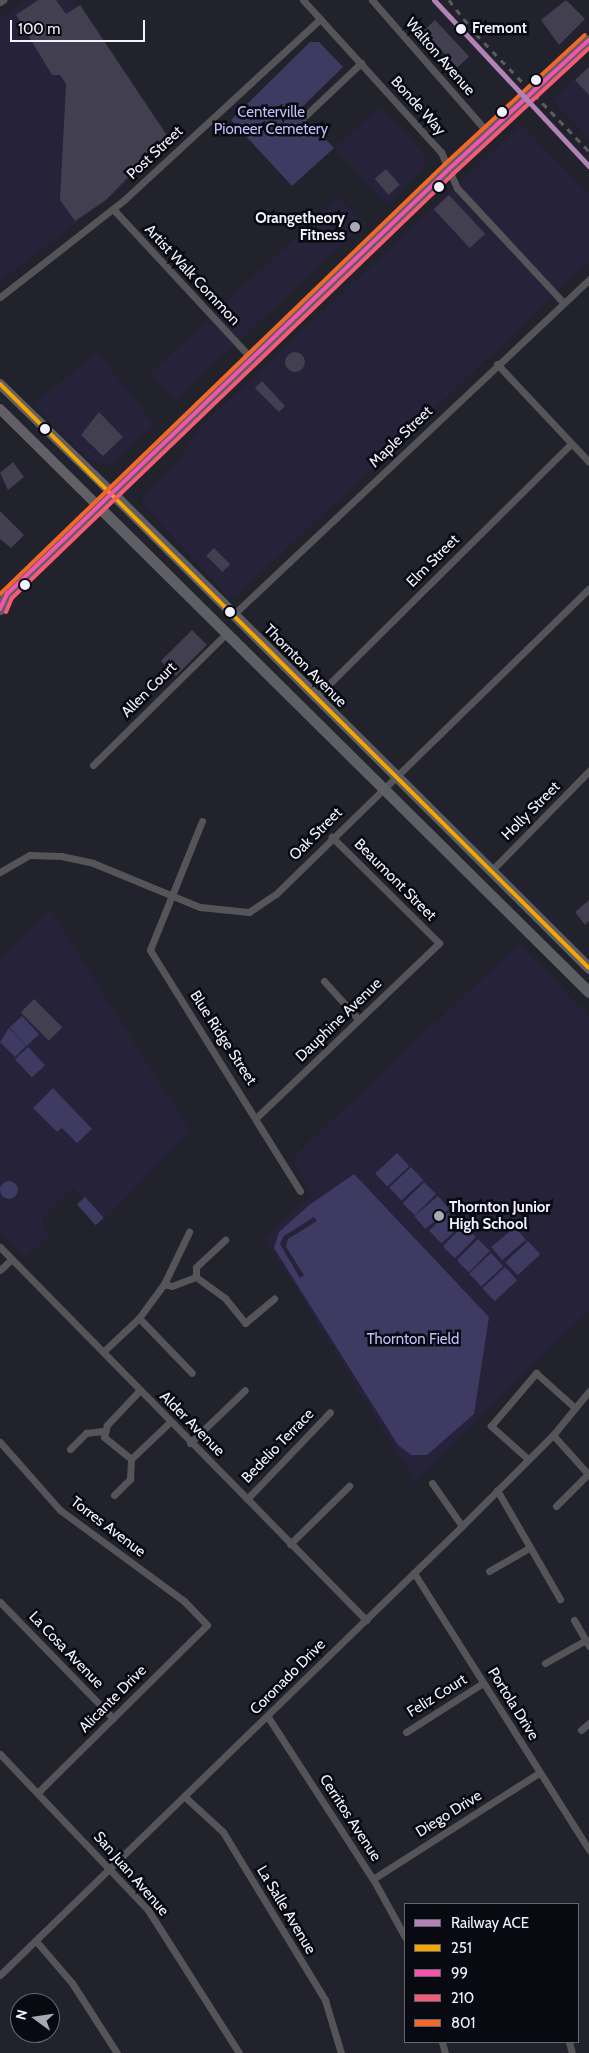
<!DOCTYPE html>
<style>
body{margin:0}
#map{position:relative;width:589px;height:2053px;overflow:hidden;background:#22222c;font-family:Cabin,sans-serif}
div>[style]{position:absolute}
.built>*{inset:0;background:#252239;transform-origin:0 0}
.green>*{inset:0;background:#3f3a61;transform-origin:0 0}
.round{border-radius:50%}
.building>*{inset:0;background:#423f51;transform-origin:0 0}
.street>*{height:7px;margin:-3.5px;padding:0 3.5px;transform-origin:3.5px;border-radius:3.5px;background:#545459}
.secondary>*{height:10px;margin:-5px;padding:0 5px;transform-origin:5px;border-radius:5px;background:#606066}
.primary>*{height:11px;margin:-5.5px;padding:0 5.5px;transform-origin:5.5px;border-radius:5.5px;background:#5e5e65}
.rail>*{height:2.5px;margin-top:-1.25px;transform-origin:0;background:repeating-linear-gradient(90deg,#5a5a60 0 6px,transparent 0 12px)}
.bus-1>*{height:4px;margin:-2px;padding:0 2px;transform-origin:2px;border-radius:2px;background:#f7a600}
.bus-2>*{height:4px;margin:-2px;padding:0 2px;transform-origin:2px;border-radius:2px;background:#f653ac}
.bus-3>*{height:4px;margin:-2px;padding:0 2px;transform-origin:2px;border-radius:2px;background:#f75a77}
.bus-4>*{height:4px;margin:-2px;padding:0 2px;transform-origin:2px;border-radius:2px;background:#f36827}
.rail-1>*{height:5px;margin:-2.5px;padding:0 2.5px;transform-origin:2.5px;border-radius:2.5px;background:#b182b6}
.dots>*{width:14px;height:14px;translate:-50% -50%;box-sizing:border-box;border:2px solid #090911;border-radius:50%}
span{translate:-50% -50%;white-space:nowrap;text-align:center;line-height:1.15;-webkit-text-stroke:5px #090911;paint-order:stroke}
.stop-label{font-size:15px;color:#f2f1ff;font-weight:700}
.left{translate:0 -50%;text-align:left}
.street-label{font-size:15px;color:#f2f1ff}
.park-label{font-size:15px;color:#c2befc}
.poi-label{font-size:15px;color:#f2f1ff;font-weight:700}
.right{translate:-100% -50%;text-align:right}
.legend{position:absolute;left:404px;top:1903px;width:175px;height:140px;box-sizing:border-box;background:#090911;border:1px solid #666670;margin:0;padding:6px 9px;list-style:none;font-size:15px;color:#f2f1ff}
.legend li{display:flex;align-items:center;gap:10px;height:25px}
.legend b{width:25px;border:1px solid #666670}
.north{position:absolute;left:10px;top:1993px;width:50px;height:50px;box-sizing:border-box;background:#090911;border:1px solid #666670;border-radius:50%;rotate:284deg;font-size:14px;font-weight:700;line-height:20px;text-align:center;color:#f2f1ff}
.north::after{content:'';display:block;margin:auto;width:18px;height:22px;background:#a9a9b5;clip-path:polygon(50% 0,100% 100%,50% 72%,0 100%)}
.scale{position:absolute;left:10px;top:20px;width:135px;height:22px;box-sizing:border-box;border:2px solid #f2f1ff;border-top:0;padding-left:6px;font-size:15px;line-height:18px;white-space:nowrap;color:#f2f1ff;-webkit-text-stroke:4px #090911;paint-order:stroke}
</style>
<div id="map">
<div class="built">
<i style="clip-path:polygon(27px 0,74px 0,171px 141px,111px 197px,0 281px,0 18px)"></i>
<i style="clip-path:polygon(589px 65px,589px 139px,552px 100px)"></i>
<i style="clip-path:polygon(380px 107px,425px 155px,426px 163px,421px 173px,386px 204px,334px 148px)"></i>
<i style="clip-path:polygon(521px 125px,589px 194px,589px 262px,238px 595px,228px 597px,143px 504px,143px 496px,178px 462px,199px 428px)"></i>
<i style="left:339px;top:197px;width:37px;height:258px;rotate:47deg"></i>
<i style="clip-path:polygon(97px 352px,155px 425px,108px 465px,88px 459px,33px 404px)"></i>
<i style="clip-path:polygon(51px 910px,190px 1131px,105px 1219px,73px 1188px,41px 1219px,50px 1235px,25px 1258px,0 1232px,0 961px)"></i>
<i style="clip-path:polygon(519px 944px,589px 1016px,589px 1310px,415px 1481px,265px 1238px,312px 1195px,293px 1157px)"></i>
</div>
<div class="green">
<i style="clip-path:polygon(310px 42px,319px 42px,343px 67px,298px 111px,334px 148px,292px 186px,231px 120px)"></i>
<i style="left:22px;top:1016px;width:25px;height:17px;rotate:47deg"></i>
<i style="clip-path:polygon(9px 1028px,26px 1046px,15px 1057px,0 1042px)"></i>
<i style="left:28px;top:1047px;width:25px;height:18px;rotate:47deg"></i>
<i style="clip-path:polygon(53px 1088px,92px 1129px,77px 1143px,62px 1128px,57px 1132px,33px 1108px)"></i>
<i style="left:397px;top:1153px;width:18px;height:30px;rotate:47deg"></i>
<i style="left:411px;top:1167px;width:18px;height:30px;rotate:47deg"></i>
<i style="clip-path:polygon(evenodd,354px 1174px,489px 1317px,474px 1414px,427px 1455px,411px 1455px,398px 1445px,274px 1248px,279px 1232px,308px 1206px,354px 1174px,314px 1217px,317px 1221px,288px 1239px,286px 1247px,304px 1275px,300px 1278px,280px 1244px,284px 1236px,314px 1217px)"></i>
<i class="round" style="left:0;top:1181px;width:18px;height:18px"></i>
<i style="left:424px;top:1182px;width:17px;height:30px;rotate:45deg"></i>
<i style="left:438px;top:1196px;width:17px;height:31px;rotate:50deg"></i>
<i style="left:85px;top:1197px;width:28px;height:11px;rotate:48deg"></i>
<i style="left:451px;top:1210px;width:18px;height:30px;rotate:47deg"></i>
<i style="left:464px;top:1225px;width:17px;height:30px;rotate:45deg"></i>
<i style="left:515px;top:1227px;width:17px;height:31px;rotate:50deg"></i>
<i style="left:478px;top:1239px;width:17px;height:30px;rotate:45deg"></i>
<i style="left:528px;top:1241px;width:18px;height:31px;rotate:47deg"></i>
<i style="left:491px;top:1253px;width:18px;height:30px;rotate:47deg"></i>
<i style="left:505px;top:1267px;width:18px;height:31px;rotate:47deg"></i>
</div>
<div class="building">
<i style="clip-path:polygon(38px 0,56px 0,66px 14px,80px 5px,168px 137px,157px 144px,160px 148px,156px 154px,141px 164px,106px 200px,75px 221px,60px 200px,66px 84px,60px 75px,52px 75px,16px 15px)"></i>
<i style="clip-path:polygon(566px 0,585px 19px,559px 45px,541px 20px)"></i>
<i style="left:435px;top:20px;width:50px;height:16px;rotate:47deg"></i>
<i style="clip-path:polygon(589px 67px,589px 95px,575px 80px)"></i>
<i style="left:386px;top:169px;width:21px;height:15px;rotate:49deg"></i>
<i style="left:449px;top:195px;width:53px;height:21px;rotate:47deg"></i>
<i class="round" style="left:285px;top:352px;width:20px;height:20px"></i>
<i style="clip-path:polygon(262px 381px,285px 406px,279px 412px,255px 388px)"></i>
<i style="clip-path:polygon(99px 412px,123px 437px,103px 456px,81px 435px)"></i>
<i style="clip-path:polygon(13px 462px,24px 477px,8px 490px,0 473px)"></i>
<i style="clip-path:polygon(0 511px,24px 535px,11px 548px,0 539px)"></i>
<i style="left:214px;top:548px;width:23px;height:11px;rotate:45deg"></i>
<i style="left:192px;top:630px;width:21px;height:44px;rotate:45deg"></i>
<i style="clip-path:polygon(589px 900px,589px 921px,585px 925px,575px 912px)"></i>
<i style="left:34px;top:999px;width:40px;height:19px;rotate:45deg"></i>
</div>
<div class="street">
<i style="left:303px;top:0;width:205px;rotate:47.8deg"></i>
<i style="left:441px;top:152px;width:39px;rotate:66deg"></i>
<i style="left:457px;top:188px;width:157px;rotate:47.1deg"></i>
<i style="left:372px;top:0;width:176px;rotate:48.9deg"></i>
<i style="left:0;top:2px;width:4px;rotate:-34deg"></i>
<i style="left:306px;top:115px;width:76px;rotate:-43.4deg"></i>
<i style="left:113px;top:209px;width:205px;rotate:47.2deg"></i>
<i style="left:0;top:297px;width:157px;rotate:-38deg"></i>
<i style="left:124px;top:200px;width:267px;rotate:-42.7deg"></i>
<i style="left:497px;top:364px;width:134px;rotate:46.8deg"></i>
<i style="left:233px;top:615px;width:490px;rotate:-43.3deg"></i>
<i style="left:315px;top:698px;width:361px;rotate:-44.8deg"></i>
<i style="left:93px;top:765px;width:185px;rotate:-44.6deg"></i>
<i style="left:202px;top:821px;width:139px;rotate:112deg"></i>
<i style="left:150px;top:950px;width:284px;rotate:58.1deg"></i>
<i style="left:492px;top:870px;width:139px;rotate:-45.6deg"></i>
<i style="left:0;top:872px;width:34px;rotate:-30deg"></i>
<i style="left:30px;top:855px;width:31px;rotate:2deg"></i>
<i style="left:61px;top:856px;width:33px;rotate:12deg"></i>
<i style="left:93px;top:863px;width:116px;rotate:22.4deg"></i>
<i style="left:200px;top:907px;width:49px;rotate:5.8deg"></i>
<i style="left:249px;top:912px;width:32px;rotate:-34deg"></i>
<i style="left:276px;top:894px;width:437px;rotate:-44.3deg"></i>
<i style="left:324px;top:981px;width:52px;rotate:48.1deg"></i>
<i style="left:257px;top:1117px;width:252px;rotate:-43.7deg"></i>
<i style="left:439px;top:943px;width:151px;rotate:-135.3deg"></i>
<i style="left:0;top:1247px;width:523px;rotate:45.54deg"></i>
<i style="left:0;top:1270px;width:16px;rotate:-43deg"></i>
<i style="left:196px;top:1277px;width:10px;rotate:-90deg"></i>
<i style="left:196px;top:1267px;width:40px;rotate:-43deg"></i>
<i style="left:164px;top:1284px;width:8px;rotate:14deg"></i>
<i style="left:172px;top:1286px;width:26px;rotate:-21deg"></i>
<i style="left:196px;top:1277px;width:36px;rotate:36deg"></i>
<i style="left:225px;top:1298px;width:32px;rotate:51deg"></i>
<i style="left:245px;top:1323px;width:38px;rotate:-40deg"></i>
<i style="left:139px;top:1318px;width:76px;rotate:46.1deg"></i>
<i style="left:104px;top:1351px;width:48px;rotate:-43.3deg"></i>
<i style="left:139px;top:1318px;width:42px;rotate:-53.7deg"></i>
<i style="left:164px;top:1284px;width:58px;rotate:-64.3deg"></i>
<i style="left:139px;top:1391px;width:47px;rotate:133.3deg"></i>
<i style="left:107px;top:1425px;width:12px;rotate:104deg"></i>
<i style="left:104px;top:1437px;width:35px;rotate:39deg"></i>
<i style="left:131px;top:1459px;width:54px;rotate:-43.5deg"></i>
<i style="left:553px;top:1435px;width:54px;rotate:48deg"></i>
<i style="left:0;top:1442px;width:91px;rotate:48.6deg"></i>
<i style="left:60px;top:1510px;width:154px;rotate:36.3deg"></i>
<i style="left:184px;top:1601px;width:33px;rotate:46deg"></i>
<i style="left:207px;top:1625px;width:238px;rotate:135.3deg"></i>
<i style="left:190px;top:1443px;width:76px;rotate:-43.9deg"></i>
<i style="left:70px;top:1449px;width:23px;rotate:-45deg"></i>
<i style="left:86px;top:1433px;width:17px;rotate:-7deg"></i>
<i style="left:528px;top:1459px;width:50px;rotate:-138.3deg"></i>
<i style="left:491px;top:1426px;width:70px;rotate:-49.7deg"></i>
<i style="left:536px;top:1373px;width:51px;rotate:41.8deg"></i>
<i style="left:432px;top:1483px;width:52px;rotate:55.1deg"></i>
<i style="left:497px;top:1490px;width:126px;rotate:60deg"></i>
<i style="left:114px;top:1495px;width:23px;rotate:-45deg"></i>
<i style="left:130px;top:1479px;width:20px;rotate:-87deg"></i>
<i style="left:247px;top:1499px;width:120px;rotate:-46.3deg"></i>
<i style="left:556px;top:1506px;width:45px;rotate:-45deg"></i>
<i style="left:290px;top:1544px;width:83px;rotate:-44.5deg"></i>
<i style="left:489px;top:1571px;width:46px;rotate:-29.9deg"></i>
<i style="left:414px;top:1573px;width:328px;rotate:57.7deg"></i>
<i style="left:0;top:1602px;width:162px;rotate:45.8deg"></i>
<i style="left:574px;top:1620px;width:30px;rotate:60deg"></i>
<i style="left:545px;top:1663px;width:47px;rotate:-29.3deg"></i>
<i style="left:268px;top:1717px;width:193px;rotate:57.1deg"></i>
<i style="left:373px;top:1879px;width:66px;rotate:61.1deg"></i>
<i style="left:581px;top:1730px;width:11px;rotate:-41deg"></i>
<i style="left:406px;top:1732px;width:91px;rotate:-32.5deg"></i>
<i style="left:0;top:1754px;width:215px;rotate:46.5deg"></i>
<i style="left:148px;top:1910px;width:169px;rotate:57.5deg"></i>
<i style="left:184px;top:1796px;width:53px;rotate:42.7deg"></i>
<i style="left:223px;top:1832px;width:197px;rotate:58.7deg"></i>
<i style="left:325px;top:2000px;width:55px;rotate:73.2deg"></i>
<i style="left:373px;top:1879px;width:197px;rotate:-32.6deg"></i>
<i style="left:36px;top:1941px;width:55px;rotate:49.4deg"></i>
<i style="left:72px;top:1983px;width:83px;rotate:57.3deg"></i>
<i style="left:0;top:1975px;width:644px;rotate:-44.18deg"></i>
<i style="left:462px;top:1526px;width:129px;rotate:-45deg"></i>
<i style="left:553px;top:1435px;width:57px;rotate:-50.7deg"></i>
<i style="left:442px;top:2042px;width:11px;rotate:75deg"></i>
<i style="left:569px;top:2042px;width:11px;rotate:75deg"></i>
</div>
<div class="secondary">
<i style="left:0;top:384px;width:158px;rotate:44.2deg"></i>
<i style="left:0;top:409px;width:139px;rotate:44.7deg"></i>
</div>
<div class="primary">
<i style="left:113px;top:494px;width:672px;rotate:44.88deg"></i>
<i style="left:99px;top:507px;width:689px;rotate:44.71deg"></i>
<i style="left:0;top:609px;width:17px;rotate:-65deg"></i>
<i style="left:7px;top:594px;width:613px;rotate:-43.88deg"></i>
<i style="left:449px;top:169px;width:190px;rotate:-42.7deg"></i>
</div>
<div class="rail">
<i style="left:449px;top:0;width:43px;rotate:51.5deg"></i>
<i style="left:476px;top:34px;width:163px;rotate:46deg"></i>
</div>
<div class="bus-1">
<i style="left:0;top:384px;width:829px;rotate:44.76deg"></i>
</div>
<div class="bus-2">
<i style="left:0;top:609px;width:17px;rotate:-65deg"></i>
<i style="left:7px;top:594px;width:613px;rotate:-43.88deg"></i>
<i style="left:449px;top:169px;width:190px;rotate:-42.7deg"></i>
</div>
<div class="bus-3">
<i style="left:6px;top:612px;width:15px;rotate:-67deg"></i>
<i style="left:12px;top:598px;width:612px;rotate:-43.87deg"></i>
<i style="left:453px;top:174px;width:185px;rotate:-42.8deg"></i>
</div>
<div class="bus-4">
<i style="left:0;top:594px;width:619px;rotate:-44.02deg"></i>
<i style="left:445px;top:164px;width:190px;rotate:-42.7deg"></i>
</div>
<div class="rail-1">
<i style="left:434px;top:0;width:227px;rotate:47deg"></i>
</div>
<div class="dots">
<i style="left:461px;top:29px;background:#f2f1ff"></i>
<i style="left:536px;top:80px;background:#f2f1ff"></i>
<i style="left:502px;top:112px;background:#f2f1ff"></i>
<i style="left:439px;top:187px;background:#f2f1ff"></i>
<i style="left:355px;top:227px;background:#a9a9b5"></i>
<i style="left:45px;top:429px;background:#f2f1ff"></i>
<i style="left:25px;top:585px;background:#f2f1ff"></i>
<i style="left:230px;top:612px;background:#f2f1ff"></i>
<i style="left:439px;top:1216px;background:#a9a9b5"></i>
</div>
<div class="stop-label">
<span class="left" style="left:472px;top:29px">Fremont</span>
</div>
<div class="street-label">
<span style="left:440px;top:57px;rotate:49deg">Walton Avenue</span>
<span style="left:418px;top:106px;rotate:48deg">Bonde Way</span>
<span style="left:155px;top:153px;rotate:-43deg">Post Street</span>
<span style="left:192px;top:275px;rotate:47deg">Artist Walk Common</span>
<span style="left:401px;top:437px;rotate:-44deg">Maple Street</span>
<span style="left:433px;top:561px;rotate:-45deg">Elm Street</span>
<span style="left:305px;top:666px;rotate:45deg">Thornton Avenue</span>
<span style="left:149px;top:690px;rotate:-45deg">Allen Court</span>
<span style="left:531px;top:811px;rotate:-45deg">Holly Street</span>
<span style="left:316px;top:834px;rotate:-45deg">Oak Street</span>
<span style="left:395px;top:880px;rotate:45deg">Beaumont Street</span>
<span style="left:339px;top:1020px;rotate:-44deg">Dauphine Avenue</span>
<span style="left:223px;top:1038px;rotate:57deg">Blue Ridge Street</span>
<span style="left:192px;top:1424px;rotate:45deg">Alder Avenue</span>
<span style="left:278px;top:1446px;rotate:-46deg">Bedelio Terrace</span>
<span style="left:108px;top:1527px;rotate:37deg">Torres Avenue</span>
<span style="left:66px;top:1650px;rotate:46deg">La Cosa Avenue</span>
<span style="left:288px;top:1677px;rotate:-45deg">Coronado Drive</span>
<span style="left:437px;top:1696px;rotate:-32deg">Feliz Court</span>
<span style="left:113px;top:1699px;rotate:-45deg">Alicante Drive</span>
<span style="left:513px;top:1704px;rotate:58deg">Portola Drive</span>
<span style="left:449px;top:1814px;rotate:-32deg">Diego Drive</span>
<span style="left:350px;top:1818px;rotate:57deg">Cerritos Avenue</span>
<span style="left:131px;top:1874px;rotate:49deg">San Juan Avenue</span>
<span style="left:286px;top:1910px;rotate:59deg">La Salle Avenue</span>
</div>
<div class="park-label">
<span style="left:271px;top:121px">Centerville<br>Pioneer Cemetery</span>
<span style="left:413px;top:1340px">Thornton Field</span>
</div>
<div class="poi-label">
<span class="right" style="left:345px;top:227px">Orangetheory<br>Fitness</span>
<span class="left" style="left:449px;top:1216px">Thornton Junior<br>High School</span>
</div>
<ul class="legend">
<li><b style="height:6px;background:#b182b6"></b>Railway ACE</li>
<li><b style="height:6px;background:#f7a600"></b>251</li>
<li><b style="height:6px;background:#f653ac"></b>99</li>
<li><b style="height:6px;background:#f75a77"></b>210</li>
<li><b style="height:6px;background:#f36827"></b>801</li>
</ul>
<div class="north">N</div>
<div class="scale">100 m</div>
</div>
